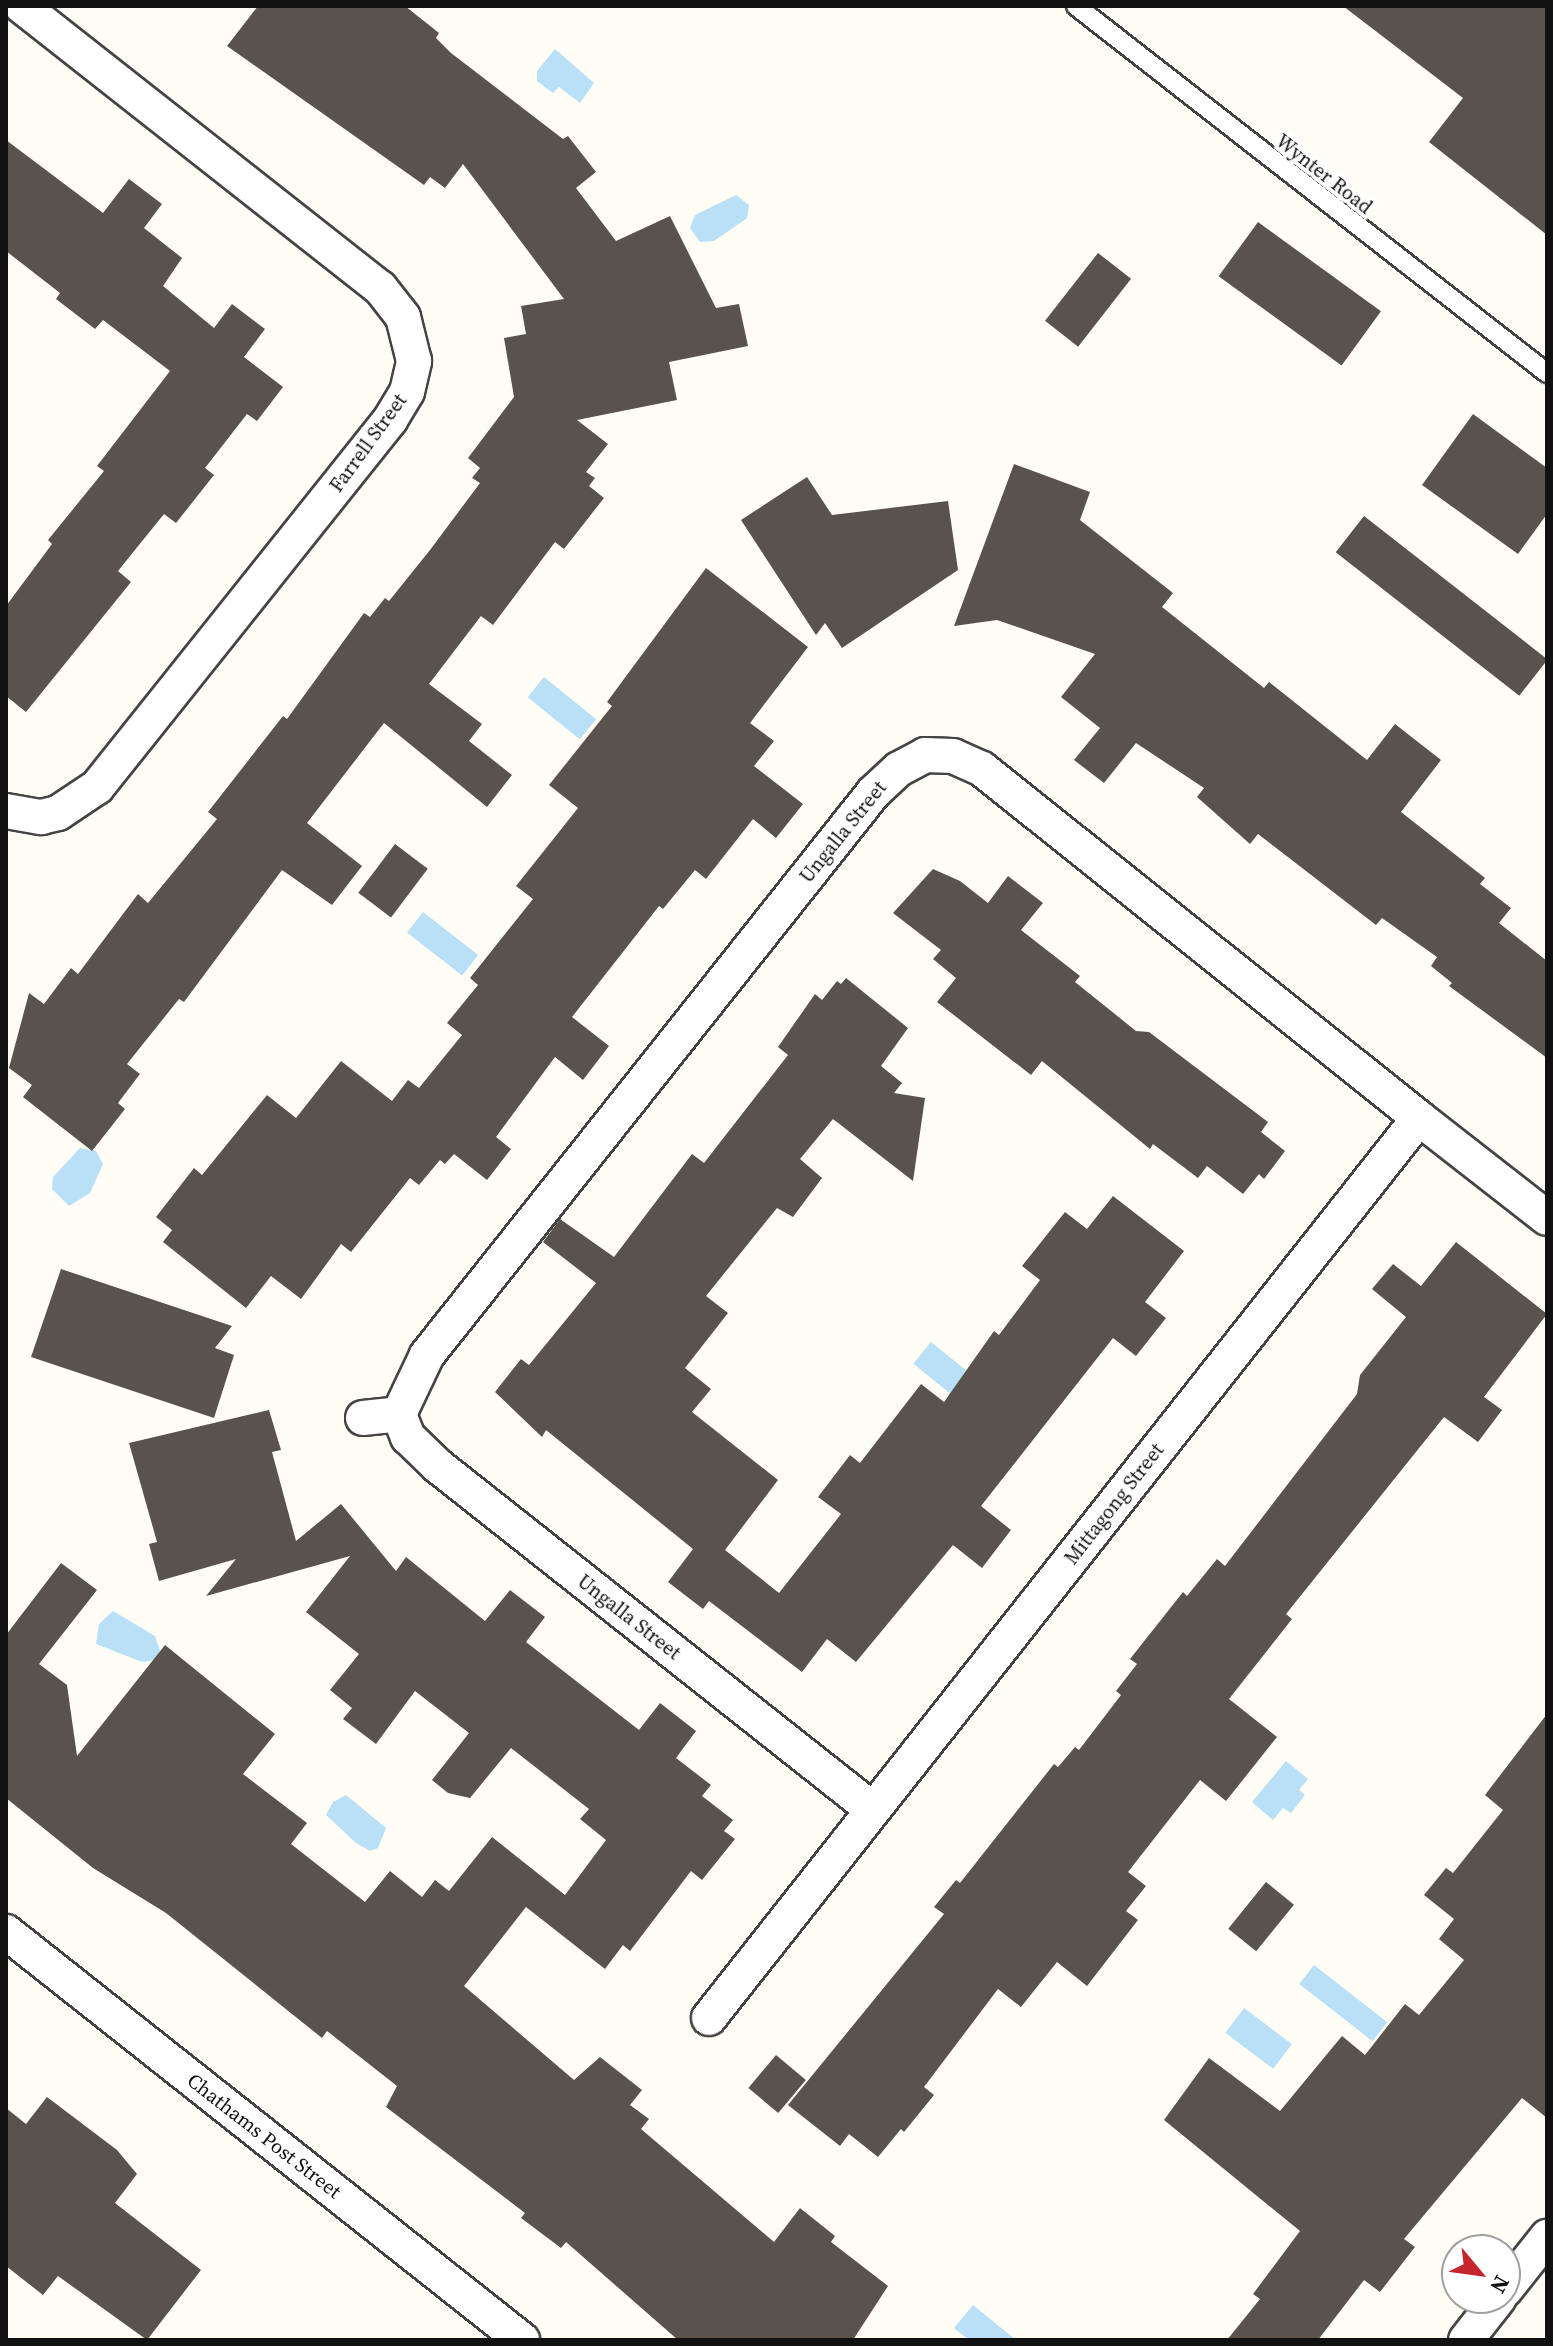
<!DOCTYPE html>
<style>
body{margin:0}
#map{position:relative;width:1553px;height:2346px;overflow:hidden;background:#fffdf5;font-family:"Source Serif 4",serif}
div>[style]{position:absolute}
.water>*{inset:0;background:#b9e0f7;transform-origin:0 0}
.building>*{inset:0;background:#5a524d;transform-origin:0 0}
.roads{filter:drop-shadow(2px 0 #444) drop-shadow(-2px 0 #444) drop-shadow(0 2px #444) drop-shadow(0 -2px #444)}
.service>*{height:18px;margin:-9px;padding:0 9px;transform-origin:9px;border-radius:9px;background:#fff}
.minor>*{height:34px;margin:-17px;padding:0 17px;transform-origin:17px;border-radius:17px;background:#fff}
span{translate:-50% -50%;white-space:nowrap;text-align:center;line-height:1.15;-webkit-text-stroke:8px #fff;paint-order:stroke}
.street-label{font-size:20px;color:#111}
.frame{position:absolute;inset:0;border:8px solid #111;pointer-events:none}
.north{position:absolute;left:1441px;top:2234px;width:80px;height:80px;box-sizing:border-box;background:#fff;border:2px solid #a0a0a0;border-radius:50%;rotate:119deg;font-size:22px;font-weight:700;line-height:32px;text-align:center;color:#111}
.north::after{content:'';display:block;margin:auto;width:28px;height:36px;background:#c4262e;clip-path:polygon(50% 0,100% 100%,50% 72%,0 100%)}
</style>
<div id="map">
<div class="water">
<i style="clip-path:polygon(555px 49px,594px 83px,580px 103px,559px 87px,553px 93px,537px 81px,537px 71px)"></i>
<i style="clip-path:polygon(736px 195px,749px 205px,747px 218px,714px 241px,700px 242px,690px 228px,695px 215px)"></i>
<i style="left:544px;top:677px;width:67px;height:26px;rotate:39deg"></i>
<i style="left:423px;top:912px;width:70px;height:26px;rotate:38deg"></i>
<i style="clip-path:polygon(80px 1148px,96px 1151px,103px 1164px,90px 1193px,69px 1206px,52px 1189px,53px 1177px)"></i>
<i style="left:931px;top:1342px;width:56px;height:28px;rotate:39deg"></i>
<i style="clip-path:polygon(113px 1611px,155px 1636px,160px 1651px,155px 1660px,142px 1662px,96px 1644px,99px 1624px)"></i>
<i style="clip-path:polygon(1286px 1761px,1308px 1779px,1299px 1790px,1305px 1795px,1291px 1813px,1283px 1808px,1273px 1820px,1252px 1802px)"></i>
<i style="clip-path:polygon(346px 1795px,386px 1828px,378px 1848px,370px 1851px,356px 1843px,326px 1815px,333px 1802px)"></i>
<i style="left:1314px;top:1965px;width:93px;height:24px;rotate:38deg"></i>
<i style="left:1244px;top:2008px;width:60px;height:31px;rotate:37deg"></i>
<i style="clip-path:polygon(973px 2305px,1016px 2340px,969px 2340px,954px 2328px)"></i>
</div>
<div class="building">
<i style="clip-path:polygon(258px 6px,405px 6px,439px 33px,436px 38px,451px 53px,563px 139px,568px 136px,596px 172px,576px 188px,616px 241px,670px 216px,716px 308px,739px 304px,748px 346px,669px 362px,677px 400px,577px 420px,608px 444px,586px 472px,595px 478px,589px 486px,604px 498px,564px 549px,555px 542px,493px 625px,481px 616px,429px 684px,482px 724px,469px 741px,512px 775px,487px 807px,384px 723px,307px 823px,362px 866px,332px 905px,282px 870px,184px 1002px,179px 999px,127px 1064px,140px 1074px,118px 1103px,125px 1109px,92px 1151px,23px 1097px,32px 1085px,9px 1068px,29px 993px,44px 1004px,71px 968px,78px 974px,138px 894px,148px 903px,217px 819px,208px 812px,283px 716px,287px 719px,364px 613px,370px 617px,385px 598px,389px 601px,430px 550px,480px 483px,472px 478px,480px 468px,468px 458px,514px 397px,504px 338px,526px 334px,521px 306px,564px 299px,463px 164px,445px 188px,430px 177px,424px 185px,227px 46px)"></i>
<i style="clip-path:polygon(1343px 6px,1547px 6px,1547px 235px,1429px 142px,1463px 98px)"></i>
<i style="clip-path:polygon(6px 140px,103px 213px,129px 179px,162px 204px,144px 228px,182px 258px,163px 286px,214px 328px,232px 304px,265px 329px,244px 357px,283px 387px,257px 421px,247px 414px,205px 468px,214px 475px,176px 523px,164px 514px,118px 571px,131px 582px,26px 712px,6px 696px,6px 606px,52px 544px,48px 540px,104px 471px,97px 466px,170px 371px,103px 320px,95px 329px,56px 299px,60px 293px,6px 251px)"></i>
<i style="left:1258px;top:222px;width:152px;height:67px;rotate:36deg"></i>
<i style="left:1098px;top:253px;width:42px;height:86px;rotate:38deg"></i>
<i style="clip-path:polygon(1473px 414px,1547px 468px,1547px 514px,1518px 554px,1422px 485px)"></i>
<i style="clip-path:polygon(1014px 464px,1090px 492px,1080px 520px,1173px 593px,1162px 607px,1264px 688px,1269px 682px,1367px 760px,1395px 724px,1441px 760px,1401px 812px,1485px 878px,1480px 884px,1511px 908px,1499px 923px,1547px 961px,1547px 1058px,1449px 986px,1452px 983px,1431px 966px,1437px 957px,1382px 918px,1376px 925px,1258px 834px,1250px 844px,1197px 797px,1204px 788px,1136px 743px,1104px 783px,1074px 760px,1100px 728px,1061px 697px,1095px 654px,997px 620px,954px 626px)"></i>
<i style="clip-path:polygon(807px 477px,832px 515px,948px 501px,958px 570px,842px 648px,825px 623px,816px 635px,741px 520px)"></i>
<i style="left:1364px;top:516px;width:233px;height:46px;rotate:38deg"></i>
<i style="clip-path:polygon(706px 568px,808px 647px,750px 723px,774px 741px,754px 766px,803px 804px,776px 838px,753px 819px,706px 879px,695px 870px,663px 909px,659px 906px,572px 1017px,609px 1046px,583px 1080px,555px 1057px,496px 1137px,511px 1149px,487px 1180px,454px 1154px,445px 1164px,440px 1160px,419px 1185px,410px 1178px,351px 1252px,341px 1244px,301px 1299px,271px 1276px,246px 1308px,163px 1242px,172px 1230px,156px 1217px,194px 1168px,202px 1175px,267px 1095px,296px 1118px,341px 1061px,392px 1101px,408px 1080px,419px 1088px,462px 1035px,447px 1023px,478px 985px,470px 978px,533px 899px,516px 886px,578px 808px,549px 785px,612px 706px,607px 702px)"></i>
<i style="left:395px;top:844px;width:41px;height:61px;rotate:37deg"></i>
<i style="clip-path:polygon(933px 869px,960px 881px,988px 903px,1008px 876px,1043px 903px,1021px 930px,1080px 976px,1075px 982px,1136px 1031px,1149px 1032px,1268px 1122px,1261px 1132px,1285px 1151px,1264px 1179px,1259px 1174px,1243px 1194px,1207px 1166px,1198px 1178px,1153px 1144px,1150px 1149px,1042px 1061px,1031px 1075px,937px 1002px,956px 978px,933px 959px,941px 950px,893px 913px)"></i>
<i style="clip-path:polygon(846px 978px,908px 1028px,881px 1066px,902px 1083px,894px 1093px,925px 1098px,913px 1181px,833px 1119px,800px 1159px,822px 1178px,793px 1217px,777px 1208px,706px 1296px,728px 1313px,685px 1368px,711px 1389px,692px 1412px,778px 1480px,725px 1550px,779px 1593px,841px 1514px,818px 1497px,850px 1455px,860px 1463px,921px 1384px,944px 1402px,994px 1331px,999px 1335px,1040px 1280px,1022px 1266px,1065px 1212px,1087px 1229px,1113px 1196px,1184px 1251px,1145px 1302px,1166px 1318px,1136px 1356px,1113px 1338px,981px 1506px,1011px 1530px,982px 1568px,953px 1545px,856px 1662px,827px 1639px,802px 1672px,709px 1601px,703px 1609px,668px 1582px,693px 1549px,546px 1430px,542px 1437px,495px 1392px,521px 1359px,529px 1365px,596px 1283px,543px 1242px,560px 1219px,614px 1257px,692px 1154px,704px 1163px,788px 1055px,778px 1047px,815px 994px,822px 1000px,837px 981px,841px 984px)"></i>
<i style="clip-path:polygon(1456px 1242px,1547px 1314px,1484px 1397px,1502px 1410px,1478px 1442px,1444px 1417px,1286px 1614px,1292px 1619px,1229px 1699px,1277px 1737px,1226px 1801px,1200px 1780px,1128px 1872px,1146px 1886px,1126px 1911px,1138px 1920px,1087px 1986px,1057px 1962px,1021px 2007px,998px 1989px,924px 2087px,934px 2095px,904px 2132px,901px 2129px,878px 2157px,849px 2134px,840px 2146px,788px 2105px,944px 1914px,934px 1907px,956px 1880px,960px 1883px,1054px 1764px,1058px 1767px,1075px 1747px,1079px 1750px,1121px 1695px,1116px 1691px,1137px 1664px,1130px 1659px,1183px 1592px,1187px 1596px,1217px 1559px,1225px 1566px,1357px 1394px,1360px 1375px,1406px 1317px,1372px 1289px,1393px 1264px,1421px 1286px)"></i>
<i style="clip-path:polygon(61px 1269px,232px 1326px,215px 1348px,234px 1355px,214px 1418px,31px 1357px)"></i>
<i style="clip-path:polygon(269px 1410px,281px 1450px,272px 1452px,296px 1541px,341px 1504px,396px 1571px,406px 1557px,485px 1621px,510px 1590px,545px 1617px,526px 1642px,639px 1730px,660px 1703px,696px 1731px,676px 1758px,711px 1785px,702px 1796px,733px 1820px,724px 1831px,735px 1839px,702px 1880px,691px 1871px,630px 1951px,623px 1945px,605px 1969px,526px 1907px,464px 1986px,574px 2080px,600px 2057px,642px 2090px,630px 2105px,649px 2119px,641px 2129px,774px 2242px,800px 2208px,835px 2236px,831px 2242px,888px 2286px,853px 2340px,678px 2340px,566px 2242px,561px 2248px,521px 2218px,525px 2213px,386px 2107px,397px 2086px,327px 2031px,322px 2038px,166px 1913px,93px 1868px,6px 1798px,6px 1635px,61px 1563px,97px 1590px,39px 1664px,67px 1685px,77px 1756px,165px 1645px,275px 1734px,243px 1774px,307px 1823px,291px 1844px,365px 1902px,390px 1871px,422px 1897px,435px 1880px,449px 1891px,492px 1837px,565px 1895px,606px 1840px,580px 1819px,589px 1809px,511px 1748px,470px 1798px,448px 1793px,432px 1780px,469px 1733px,415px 1691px,376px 1744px,343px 1719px,352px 1708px,330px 1690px,359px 1654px,306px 1612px,350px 1556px,206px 1596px,236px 1559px,159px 1581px,149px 1544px,157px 1542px,129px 1443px)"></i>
<i style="clip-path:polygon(1547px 1714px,1547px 2118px,1522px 2098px,1404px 2239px,1415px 2247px,1380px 2292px,1364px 2280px,1318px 2340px,1227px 2340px,1260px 2299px,1253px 2294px,1300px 2231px,1164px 2120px,1209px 2058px,1280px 2111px,1342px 2036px,1365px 2055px,1405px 2004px,1419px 2015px,1464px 1960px,1439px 1939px,1454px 1919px,1424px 1895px,1446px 1868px,1453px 1873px,1503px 1810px,1485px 1795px)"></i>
<i style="left:1266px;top:1882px;width:36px;height:60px;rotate:39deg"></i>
<i style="left:776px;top:2055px;width:39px;height:43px;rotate:40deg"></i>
<i style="clip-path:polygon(47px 2097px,117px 2150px,137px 2174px,115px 2203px,201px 2270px,147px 2340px,58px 2276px,43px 2295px,6px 2266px,6px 2108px,26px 2124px)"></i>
</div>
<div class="roads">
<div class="service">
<i style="left:1076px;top:6px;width:597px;rotate:37.93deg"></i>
</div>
<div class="minor">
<i style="left:6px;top:811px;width:36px;rotate:10deg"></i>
<i style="left:41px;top:817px;width:17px;rotate:-13deg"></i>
<i style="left:58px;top:813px;width:47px;rotate:-33.7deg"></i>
<i style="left:97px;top:787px;width:470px;rotate:-51.4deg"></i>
<i style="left:390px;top:420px;width:33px;rotate:-59deg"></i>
<i style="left:407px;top:392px;width:32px;rotate:-77deg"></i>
<i style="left:414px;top:361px;width:45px;rotate:-104deg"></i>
<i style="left:403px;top:317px;width:37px;rotate:-128deg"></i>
<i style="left:380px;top:288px;width:456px;rotate:-141.8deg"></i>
<i style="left:399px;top:1414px;width:25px;rotate:69deg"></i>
<i style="left:408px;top:1437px;width:42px;rotate:44deg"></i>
<i style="left:438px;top:1466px;width:553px;rotate:38.32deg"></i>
<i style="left:363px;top:1418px;width:36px;rotate:-6deg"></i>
<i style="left:399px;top:1414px;width:65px;rotate:-64.6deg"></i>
<i style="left:427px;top:1355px;width:717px;rotate:-51.56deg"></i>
<i style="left:873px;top:793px;width:35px;rotate:-43deg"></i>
<i style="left:899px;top:769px;width:30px;rotate:-28deg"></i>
<i style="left:925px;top:755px;width:28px;rotate:2deg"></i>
<i style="left:953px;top:756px;width:32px;rotate:24deg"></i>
<i style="left:982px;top:769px;width:559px;rotate:38.61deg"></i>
<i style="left:6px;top:1932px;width:658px;rotate:38.33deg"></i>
<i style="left:709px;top:2018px;width:1146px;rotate:-51.73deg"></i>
<i style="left:1419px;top:1118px;width:162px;rotate:38deg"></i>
<i style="left:1505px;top:2290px;width:68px;rotate:-51.6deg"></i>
<i style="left:1466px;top:2340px;width:53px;rotate:-51.8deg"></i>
</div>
</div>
<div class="street-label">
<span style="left:1324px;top:174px;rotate:38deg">Wynter Road</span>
<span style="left:368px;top:443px;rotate:-54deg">Farrell Street</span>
<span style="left:843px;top:832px;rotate:-51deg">Ungalla Street</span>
<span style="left:1114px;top:1504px;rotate:-52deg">Mittagong Street</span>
<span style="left:629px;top:1617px;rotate:38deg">Ungalla Street</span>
<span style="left:264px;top:2136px;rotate:38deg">Chathams Post Street</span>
</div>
<div class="frame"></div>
<div class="north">N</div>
</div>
